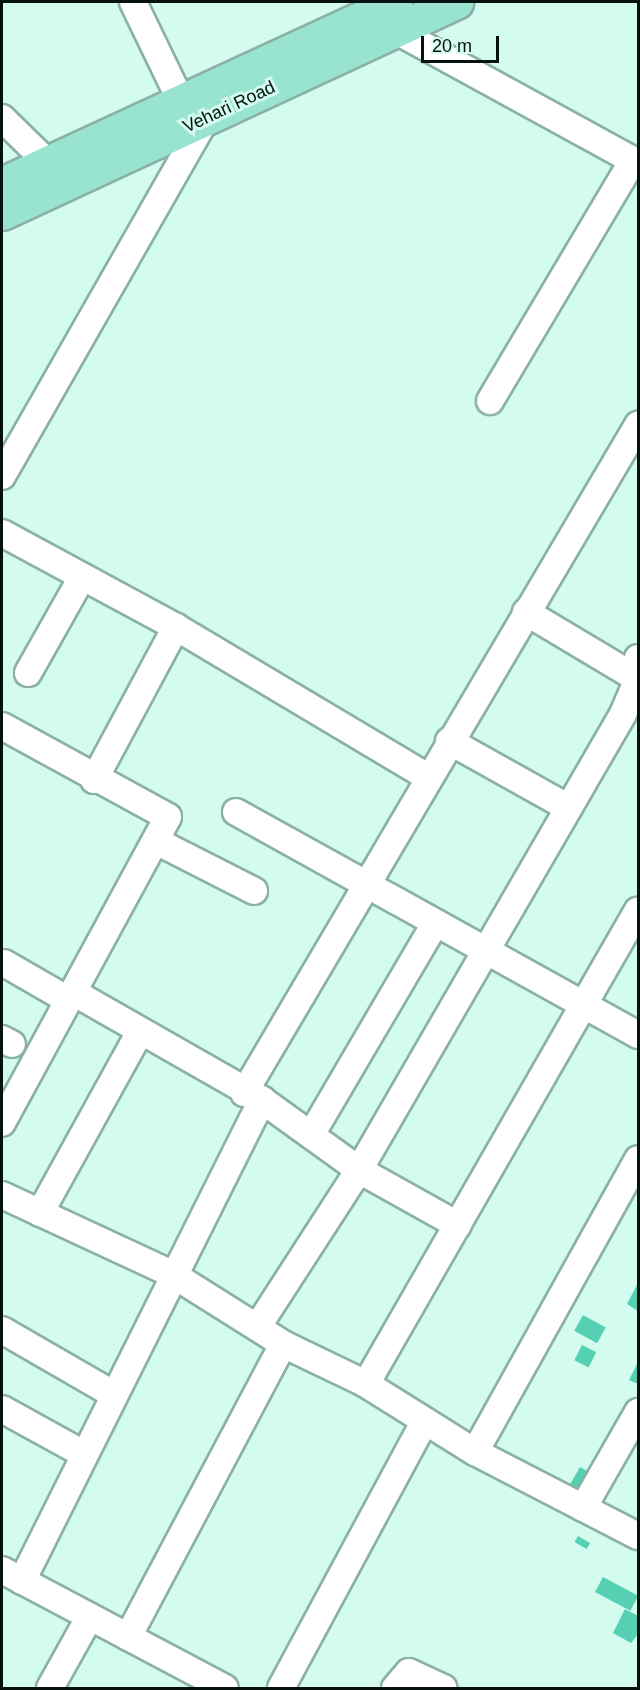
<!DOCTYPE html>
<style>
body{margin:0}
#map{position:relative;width:640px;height:1690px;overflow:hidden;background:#d3fbee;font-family:Helvetica,sans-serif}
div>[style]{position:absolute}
.building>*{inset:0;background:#56d0b3;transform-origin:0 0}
.roads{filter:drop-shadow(2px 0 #8bb1a6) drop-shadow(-2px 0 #8bb1a6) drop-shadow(0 2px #8bb1a6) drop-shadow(0 -2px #8bb1a6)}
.minor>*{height:26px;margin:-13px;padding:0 13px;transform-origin:13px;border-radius:13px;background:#fff}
.primary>*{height:33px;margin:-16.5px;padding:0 16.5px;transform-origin:16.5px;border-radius:16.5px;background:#99e3d1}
span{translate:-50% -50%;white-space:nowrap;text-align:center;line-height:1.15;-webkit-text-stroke:6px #d3fbee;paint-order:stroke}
.street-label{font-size:18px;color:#05120e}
.frame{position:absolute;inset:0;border:3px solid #05120e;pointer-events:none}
.scale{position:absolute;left:421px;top:36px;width:78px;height:27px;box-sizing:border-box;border:3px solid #05120e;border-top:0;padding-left:8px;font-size:18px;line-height:21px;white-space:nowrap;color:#05120e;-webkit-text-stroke:4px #d3fbee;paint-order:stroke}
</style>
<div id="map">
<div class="building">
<i style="clip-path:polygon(638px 1283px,638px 1311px,627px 1304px)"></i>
<i style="left:583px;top:1315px;width:26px;height:18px;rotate:29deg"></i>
<i style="left:582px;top:1345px;width:16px;height:17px;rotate:27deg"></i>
<i style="clip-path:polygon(638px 1362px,638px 1384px,629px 1380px)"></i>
<i style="left:580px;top:1467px;width:14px;height:25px;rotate:30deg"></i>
<i style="left:578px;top:1536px;width:14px;height:7px;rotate:30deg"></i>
<i style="left:603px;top:1577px;width:40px;height:17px;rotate:28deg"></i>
<i style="clip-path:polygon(625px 1609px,638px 1616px,638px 1634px,631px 1643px,613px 1633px)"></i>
</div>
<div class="roads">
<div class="minor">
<i style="left:133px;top:2px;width:106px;rotate:64.2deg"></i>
<i style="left:395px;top:30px;width:277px;rotate:28.7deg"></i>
<i style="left:2px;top:118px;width:63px;rotate:44.4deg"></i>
<i style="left:490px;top:401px;width:280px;rotate:-59.3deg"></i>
<i style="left:2px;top:476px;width:413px;rotate:-60.3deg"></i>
<i style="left:2px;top:533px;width:198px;rotate:28.4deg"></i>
<i style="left:176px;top:627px;width:293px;rotate:30.8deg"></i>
<i style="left:526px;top:612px;width:131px;rotate:30.9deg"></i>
<i style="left:28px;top:673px;width:110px;rotate:-60.6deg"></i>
<i style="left:2px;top:726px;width:189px;rotate:28.7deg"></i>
<i style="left:168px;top:817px;width:348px;rotate:118.5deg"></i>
<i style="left:449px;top:741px;width:137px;rotate:29.2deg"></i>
<i style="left:94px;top:780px;width:174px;rotate:-61.8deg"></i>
<i style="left:236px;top:812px;width:460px;rotate:29deg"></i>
<i style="left:156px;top:841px;width:110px;rotate:27deg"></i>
<i style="left:4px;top:963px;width:74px;rotate:30deg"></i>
<i style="left:73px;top:992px;width:218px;rotate:29.7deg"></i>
<i style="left:262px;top:1100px;width:120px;rotate:35.8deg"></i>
<i style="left:359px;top:1170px;width:113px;rotate:29.1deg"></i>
<i style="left:2px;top:1039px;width:11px;rotate:27deg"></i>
<i style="left:244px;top:1093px;width:776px;rotate:-59.47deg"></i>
<i style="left:311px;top:1135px;width:245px;rotate:-59.6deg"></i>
<i style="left:2px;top:1195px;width:187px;rotate:24.9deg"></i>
<i style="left:172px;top:1274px;width:131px;rotate:32.2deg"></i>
<i style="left:283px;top:1344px;width:92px;rotate:25.7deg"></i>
<i style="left:366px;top:1384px;width:128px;rotate:32deg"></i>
<i style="left:475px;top:1452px;width:183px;rotate:27.3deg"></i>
<i style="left:40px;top:1213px;width:207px;rotate:-61.1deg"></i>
<i style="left:258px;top:1326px;width:186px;rotate:-57.1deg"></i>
<i style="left:359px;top:1170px;width:527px;rotate:-59.93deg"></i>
<i style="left:623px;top:714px;width:38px;rotate:-67deg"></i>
<i style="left:638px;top:679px;width:21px;rotate:-90deg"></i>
<i style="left:2px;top:1330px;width:128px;rotate:30deg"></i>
<i style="left:366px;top:1384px;width:546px;rotate:-60.15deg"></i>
<i style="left:2px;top:1409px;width:94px;rotate:28.8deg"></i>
<i style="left:475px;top:1452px;width:335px;rotate:-60.9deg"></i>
<i style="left:583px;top:1508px;width:111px;rotate:-60.2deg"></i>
<i style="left:2px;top:1570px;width:252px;rotate:27.9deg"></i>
<i style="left:22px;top:1581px;width:538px;rotate:-63.48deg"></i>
<i style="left:128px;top:1637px;width:331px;rotate:-62.1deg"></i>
<i style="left:50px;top:1688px;width:80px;rotate:-60.9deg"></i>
<i style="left:281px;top:1688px;width:303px;rotate:-61.7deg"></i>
<i style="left:395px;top:1688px;width:21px;rotate:-49deg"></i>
<i style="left:409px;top:1672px;width:38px;rotate:25deg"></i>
</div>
<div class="primary">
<i style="left:2px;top:184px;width:433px;rotate:-24.8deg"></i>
<i style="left:2px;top:213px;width:501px;rotate:-24.93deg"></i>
</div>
</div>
<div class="street-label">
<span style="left:229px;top:107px;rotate:-25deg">Vehari Road</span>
</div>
<div class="frame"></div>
<div class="scale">20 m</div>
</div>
